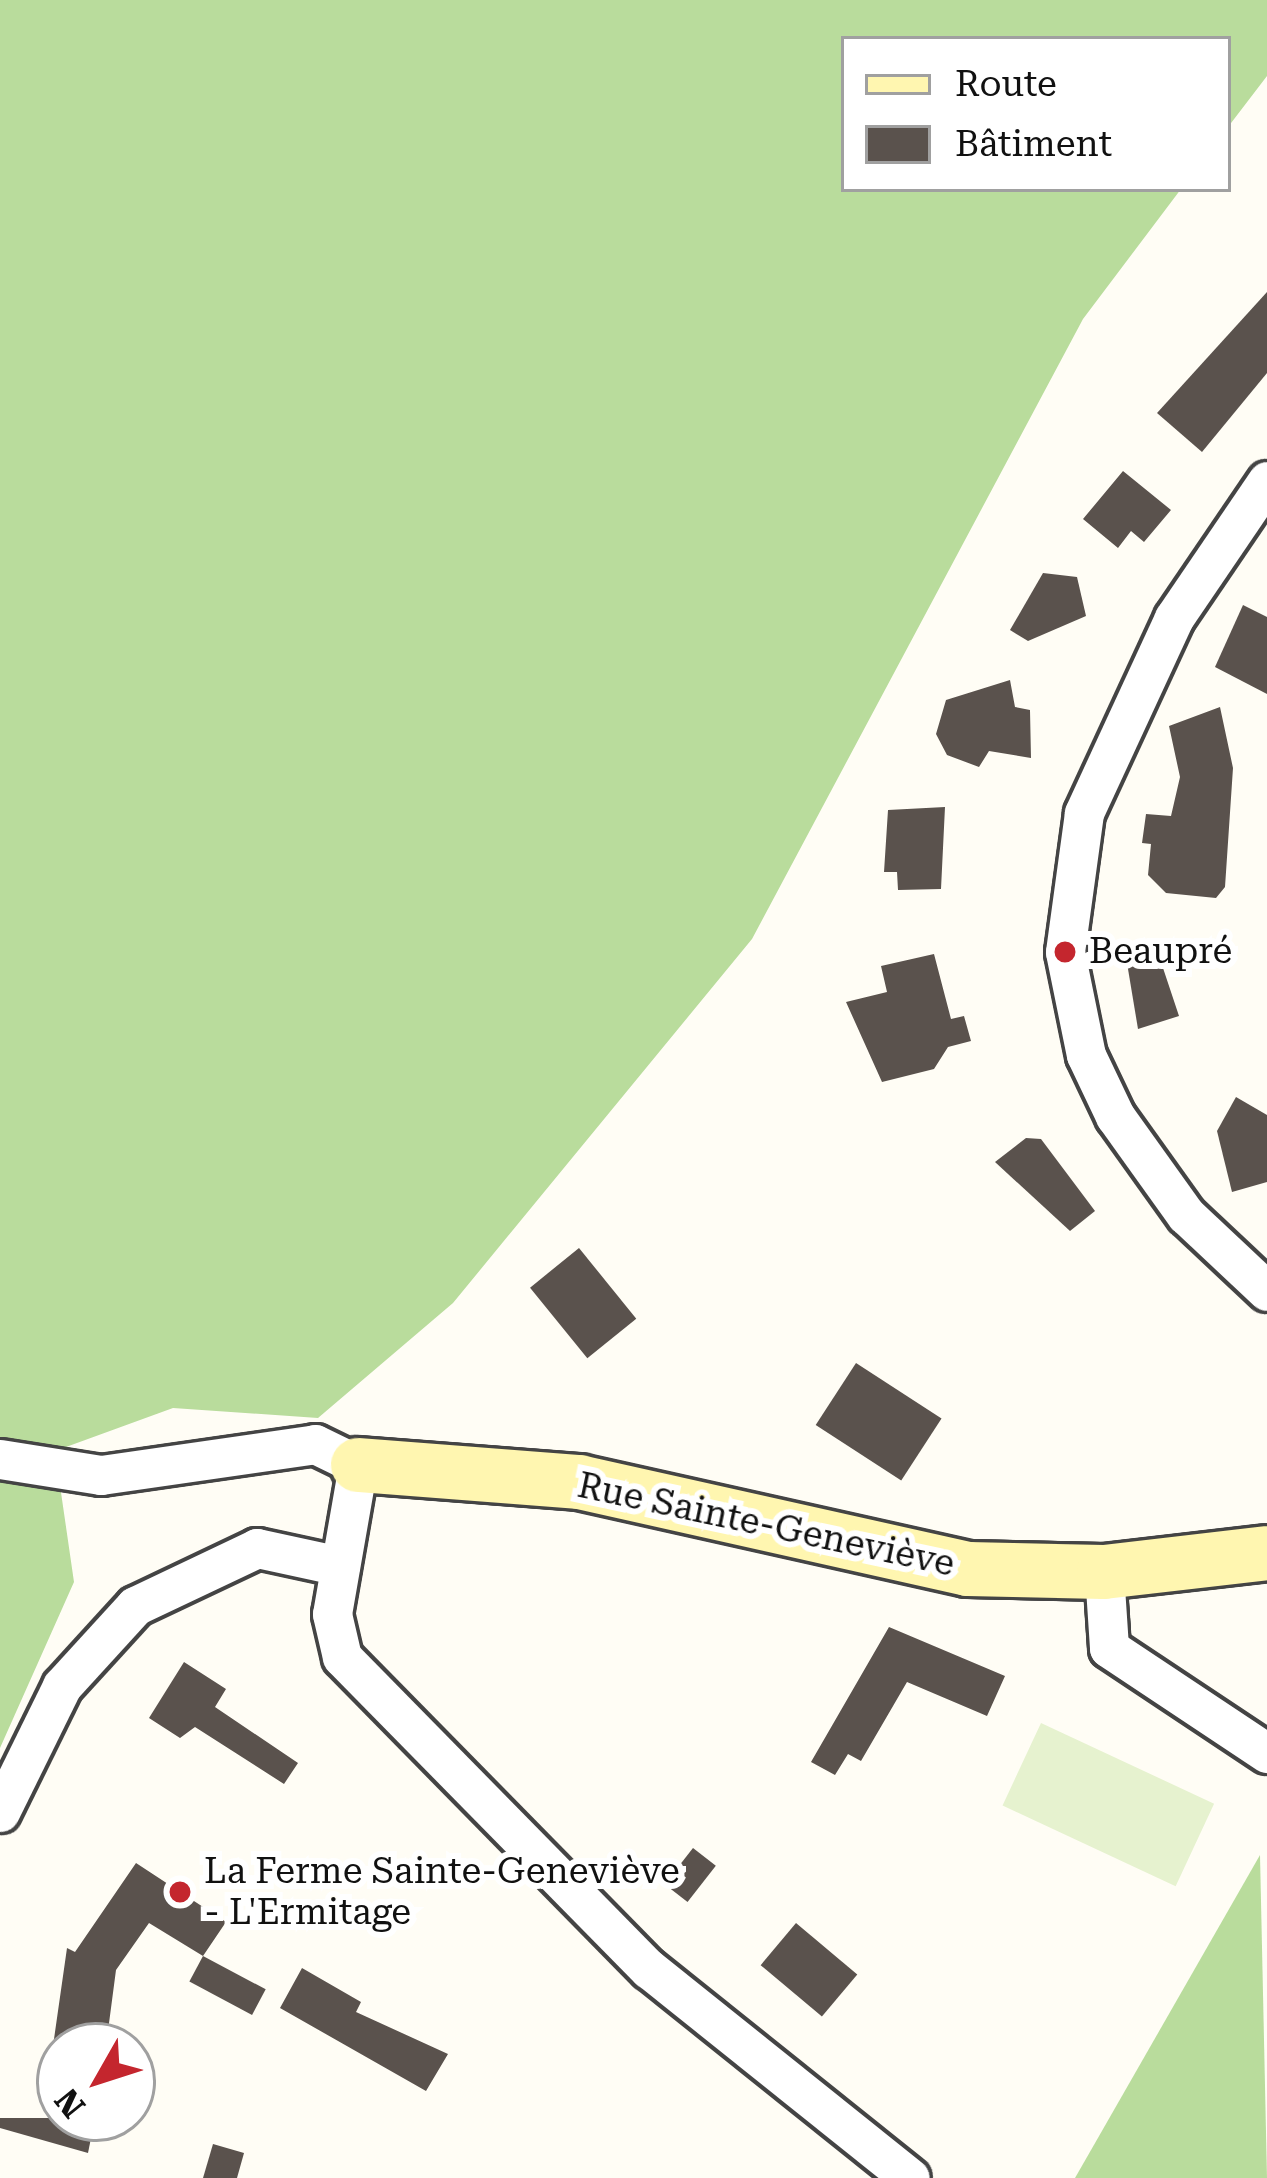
<!DOCTYPE html>
<meta charset="utf-8">
<style>
body{margin:0}
#map{position:relative;width:1267px;height:2178px;overflow:hidden;background:#fffdf5;font-family:"Roboto Serif",serif}
div>[style]{position:absolute}
.forest>*{inset:0;background:#b9dc9c}
.pitch>*{inset:0;background:#e6f2cf;transform-origin:0 0}
.building>*{inset:0;background:#5a524d;transform-origin:0 0}
.roads{filter:drop-shadow(3px 0 #444) drop-shadow(-3px 0 #444) drop-shadow(0 3px #444) drop-shadow(0 -3px #444)}
.street>*{height:39px;margin:-19.5px;padding:0 19.5px;transform-origin:19.5px;border-radius:19.5px;background:#fff}
.secondary>*{height:54px;margin:-27px;padding:0 27px;transform-origin:27px;border-radius:27px;background:#fff6b0}
.dots>*{width:33px;height:33px;translate:-50% -50%;box-sizing:border-box;border:6px solid #fff;border-radius:50%}
span{translate:-50% -50%;white-space:nowrap;text-align:center;line-height:1.15;-webkit-text-stroke:12px #fff;paint-order:stroke}
.poi-label{font-size:36px;color:#111}
.left{translate:0 -50%;text-align:left}
.street-label{font-size:36px;color:#111}
.legend{position:absolute;left:841px;top:36px;width:390px;height:156px;box-sizing:border-box;background:#fff;border:3px solid #a0a0a0;margin:0;padding:15px 21px;list-style:none;font-size:36px;color:#111}
.legend li{display:flex;align-items:center;gap:24px;height:60px}
.legend b{width:60px;border:3px solid #a0a0a0}
.north{position:absolute;left:36px;top:2022px;width:120px;height:120px;box-sizing:border-box;background:#fff;border:3px solid #a0a0a0;border-radius:50%;rotate:231deg;font-size:33px;font-weight:700;line-height:48px;text-align:center;color:#111}
.north::after{content:'';display:block;margin:auto;width:42px;height:54px;background:#c4262e;clip-path:polygon(50% 0,100% 100%,50% 72%,0 100%)}
</style>
<div id="map">
<div class="forest">
<i style="clip-path:polygon(0 0,1267px 0,1267px 76px,1228px 127px,1228px 39px,844px 39px,844px 189px,1181px 189px,1083px 319px,752px 939px,453px 1303px,318px 1418px,173px 1408px,55px 1451px,74px 1582px,0 1748px)"></i>
<i style="clip-path:polygon(1260px 1855px,1267px 2178px,1075px 2178px)"></i>
</div>
<div class="pitch">
<i style="left:1041px;top:1723px;width:191px;height:91px;rotate:25deg"></i>
</div>
<div class="building">
<i style="clip-path:polygon(1267px 292px,1267px 373px,1202px 452px,1157px 413px)"></i>
<i style="clip-path:polygon(1123px 471px,1171px 510px,1144px 542px,1131px 531px,1118px 548px,1083px 519px)"></i>
<i style="clip-path:polygon(1043px 573px,1077px 577px,1086px 616px,1028px 641px,1010px 630px)"></i>
<i style="clip-path:polygon(1243px 605px,1267px 617px,1267px 694px,1215px 667px)"></i>
<i style="clip-path:polygon(1010px 680px,1015px 707px,1030px 710px,1031px 758px,989px 751px,979px 767px,947px 755px,936px 734px,946px 700px)"></i>
<i style="clip-path:polygon(1220px 707px,1233px 768px,1225px 887px,1216px 898px,1166px 893px,1148px 875px,1151px 844px,1142px 843px,1146px 814px,1171px 816px,1180px 777px,1169px 726px)"></i>
<i style="clip-path:polygon(945px 807px,941px 889px,898px 890px,897px 872px,884px 872px,888px 810px)"></i>
<i style="clip-path:polygon(934px 954px,951px 1019px,964px 1016px,971px 1041px,948px 1047px,934px 1069px,882px 1082px,846px 1002px,887px 992px,881px 966px)"></i>
<i style="clip-path:polygon(1161px 962px,1179px 1016px,1138px 1029px,1127px 963px)"></i>
<i style="clip-path:polygon(1236px 1097px,1267px 1115px,1267px 1182px,1232px 1192px,1217px 1131px)"></i>
<i style="clip-path:polygon(1026px 1138px,1041px 1139px,1095px 1211px,1070px 1231px,995px 1162px)"></i>
<i style="left:579px;top:1248px;width:91px;height:63px;rotate:51deg"></i>
<i style="left:856px;top:1363px;width:102px;height:74px;rotate:33deg"></i>
<i style="clip-path:polygon(889px 1627px,1005px 1676px,987px 1716px,907px 1682px,861px 1761px,848px 1754px,835px 1775px,811px 1762px)"></i>
<i style="clip-path:polygon(184px 1662px,226px 1689px,215px 1707px,298px 1763px,284px 1784px,195px 1727px,180px 1738px,149px 1718px)"></i>
<i style="left:693px;top:1848px;width:29px;height:46px;rotate:38deg"></i>
<i style="clip-path:polygon(136px 1863px,226px 1922px,203px 1956px,149px 1923px,116px 1970px,106px 2046px,53px 2046px,67px 1948px,75px 1952px)"></i>
<i style="left:796px;top:1923px;width:80px;height:55px;rotate:40deg"></i>
<i style="left:203px;top:1956px;width:71px;height:29px;rotate:28deg"></i>
<i style="clip-path:polygon(302px 1968px,361px 2002px,356px 2012px,448px 2054px,426px 2091px,280px 2008px)"></i>
<i style="clip-path:polygon(0 2118px,95px 2118px,88px 2153px,0 2128px)"></i>
<i style="clip-path:polygon(213px 2144px,244px 2153px,237px 2178px,203px 2178px)"></i>
</div>
<div class="roads">
<div class="street">
<i style="left:1267px;top:481px;width:166px;rotate:124.2deg"></i>
<i style="left:1174px;top:618px;width:215px;rotate:114.8deg"></i>
<i style="left:1084px;top:813px;width:140px;rotate:97.8deg"></i>
<i style="left:1065px;top:952px;width:105px;rotate:78.5deg"></i>
<i style="left:1086px;top:1055px;width:68px;rotate:64.6deg"></i>
<i style="left:1115px;top:1116px;width:122px;rotate:54.4deg"></i>
<i style="left:1186px;top:1215px;width:111px;rotate:43.2deg"></i>
<i style="left:0;top:1459px;width:102px;rotate:9deg"></i>
<i style="left:101px;top:1475px;width:216px;rotate:-8.2deg"></i>
<i style="left:315px;top:1444px;width:48px;rotate:26deg"></i>
<i style="left:358px;top:1465px;width:151px;rotate:99.9deg"></i>
<i style="left:332px;top:1614px;width:44px;rotate:76.9deg"></i>
<i style="left:342px;top:1657px;width:438px;rotate:45.5deg"></i>
<i style="left:649px;top:1969px;width:334px;rotate:38.7deg"></i>
<i style="left:1104px;top:1572px;width:76px;rotate:86.2deg"></i>
<i style="left:1109px;top:1648px;width:190px;rotate:33.6deg"></i>
<i style="left:0;top:1812px;width:140px;rotate:-63.8deg"></i>
<i style="left:62px;top:1686px;width:108px;rotate:-47.6deg"></i>
<i style="left:135px;top:1606px;width:135px;rotate:-25.4deg"></i>
<i style="left:257px;top:1548px;width:85px;rotate:12.2deg"></i>
</div>
<div class="secondary">
<i style="left:358px;top:1465px;width:222px;rotate:4.4deg"></i>
<i style="left:579px;top:1482px;width:399px;rotate:12.6deg"></i>
<i style="left:968px;top:1569px;width:136px;rotate:1.3deg"></i>
<i style="left:1104px;top:1572px;width:164px;rotate:-6.6deg"></i>
</div>
</div>
<div class="dots">
<i style="left:1065px;top:952px;background:#c4262e"></i>
<i style="left:180px;top:1892px;background:#c4262e"></i>
</div>
<div class="poi-label">
<span class="left" style="left:1089px;top:952px">Beaupré</span>
<span class="left" style="left:204px;top:1892px">La Ferme Sainte-Geneviève<br>- L'Ermitage</span>
</div>
<div class="street-label">
<span style="left:766px;top:1525px;rotate:12deg">Rue Sainte-Geneviève</span>
</div>
<ul class="legend">
<li><b style="height:15px;background:#fff6b0"></b>Route</li>
<li><b style="height:33px;background:#5a524d"></b>Bâtiment</li>
</ul>
<div class="north">N</div>
</div>
